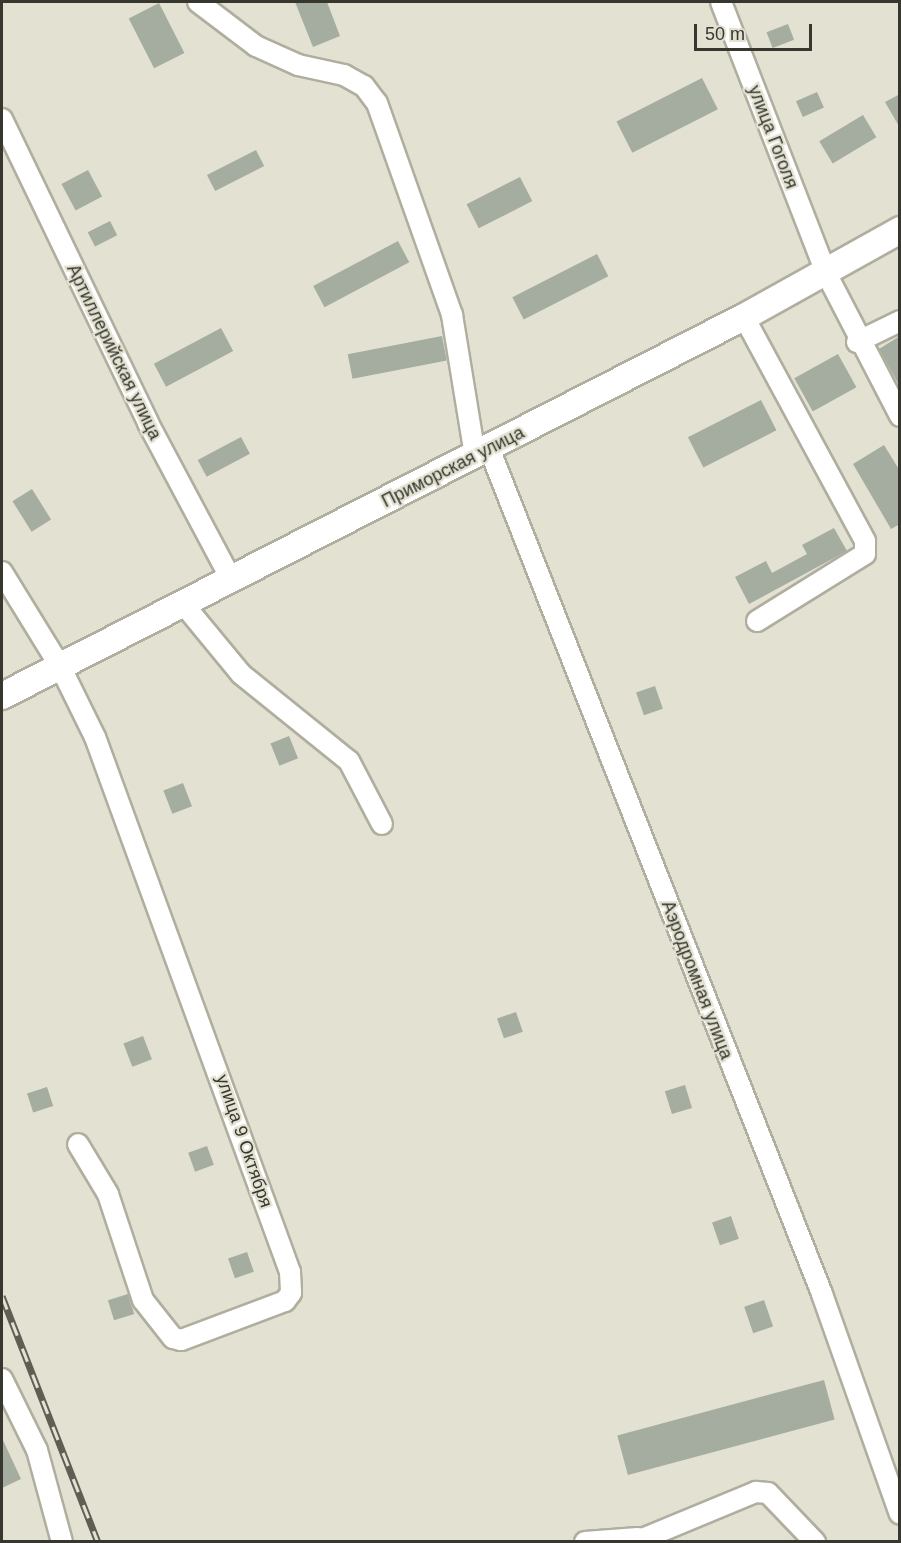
<!DOCTYPE html>
<meta charset="utf-8">
<style>
body{margin:0}
#map{position:relative;width:901px;height:1543px;overflow:hidden;background:#e3e1d1;font-family:Arial,sans-serif}
div>[style]{position:absolute}
.building>*{inset:0;background:#a4ad9f;transform-origin:0 0}
.roads{filter:drop-shadow(2px 0 #b0ae9e) drop-shadow(-2px 0 #b0ae9e) drop-shadow(0 2px #b0ae9e) drop-shadow(0 -2px #b0ae9e)}
.minor>*{height:20px;margin:-10px;padding:0 10px;transform-origin:10px;border-radius:10px;background:#fff}
.major>*{height:26px;margin:-13px;padding:0 13px;transform-origin:13px;border-radius:13px;background:#fff}
.rail>*{height:7px;margin-top:-3.5px;transform-origin:0;background:repeating-linear-gradient(90deg,#e3e1d1 0 14px,#5e5e55 0 28px);box-sizing:border-box;border-block:2px solid #5e5e55}
span{translate:-50% -50%;white-space:nowrap;text-align:center;line-height:1.15;-webkit-text-stroke:4.5px #e3e1d1;paint-order:stroke}
.street-label{font-size:18px;color:#373730}
.frame{position:absolute;inset:0;border:3px solid #373730;pointer-events:none}
.scale{position:absolute;left:694px;top:24px;width:118px;height:27px;box-sizing:border-box;border:3px solid #373730;border-top:0;padding-left:8px;font-size:18px;line-height:21px;white-space:nowrap;color:#373730;-webkit-text-stroke:4px #e3e1d1;paint-order:stroke}
</style>
<div id="map">
<div class="building">
<i style="clip-path:polygon(295px 2px,327px 2px,340px 36px,313px 47px)"></i>
<i style="left:159px;top:3px;width:56px;height:34px;rotate:63deg"></i>
<i style="left:788px;top:24px;width:17px;height:23px;rotate:69deg"></i>
<i style="left:702px;top:78px;width:35px;height:96px;rotate:63deg"></i>
<i style="left:817px;top:92px;width:17px;height:23px;rotate:66deg"></i>
<i style="clip-path:polygon(900px 94px,900px 128px,885px 102px)"></i>
<i style="left:863px;top:115px;width:26px;height:51px;rotate:59deg"></i>
<i style="left:256px;top:150px;width:18px;height:55px;rotate:63deg"></i>
<i style="left:88px;top:170px;width:30px;height:30px;rotate:62deg"></i>
<i style="left:520px;top:177px;width:27px;height:60px;rotate:63deg"></i>
<i style="left:110px;top:221px;width:16px;height:25px;rotate:63deg"></i>
<i style="left:398px;top:241px;width:24px;height:96px;rotate:62deg"></i>
<i style="left:597px;top:254px;width:25px;height:95px;rotate:63deg"></i>
<i style="left:221px;top:328px;width:26px;height:76px;rotate:62deg"></i>
<i style="left:442px;top:336px;width:25px;height:96px;rotate:79deg"></i>
<i style="clip-path:polygon(900px 336px,900px 387px,879px 349px)"></i>
<i style="left:838px;top:354px;width:38px;height:50px;rotate:61deg"></i>
<i style="left:761px;top:400px;width:34px;height:82px;rotate:63deg"></i>
<i style="left:241px;top:437px;width:19px;height:49px;rotate:62deg"></i>
<i style="clip-path:polygon(884px 445px,900px 471px,900px 524px,891px 529px,853px 464px)"></i>
<i style="left:32px;top:489px;width:36px;height:23px;rotate:58deg"></i>
<i style="clip-path:polygon(834px 528px,847px 551px,749px 604px,735px 577px,766px 561px,772px 573px,807px 554px,802px 545px)"></i>
<i style="left:655px;top:686px;width:24px;height:20px;rotate:71deg"></i>
<i style="left:289px;top:736px;width:24px;height:20px;rotate:68deg"></i>
<i style="left:183px;top:783px;width:25px;height:21px;rotate:69deg"></i>
<i style="left:516px;top:1012px;width:21px;height:20px;rotate:71deg"></i>
<i style="left:143px;top:1036px;width:25px;height:21px;rotate:69deg"></i>
<i style="left:685px;top:1085px;width:24px;height:21px;rotate:73deg"></i>
<i style="left:47px;top:1087px;width:20px;height:21px;rotate:72deg"></i>
<i style="left:207px;top:1146px;width:20px;height:20px;rotate:70deg"></i>
<i style="left:731px;top:1216px;width:24px;height:20px;rotate:71deg"></i>
<i style="left:247px;top:1252px;width:21px;height:20px;rotate:71deg"></i>
<i style="left:128px;top:1294px;width:21px;height:21px;rotate:73deg"></i>
<i style="left:764px;top:1300px;width:28px;height:21px;rotate:71deg"></i>
<i style="left:824px;top:1380px;width:41px;height:214px;rotate:75deg"></i>
<i style="clip-path:polygon(2px 1438px,21px 1479px,2px 1488px)"></i>
</div>
<div class="roads">
<div class="minor">
<i style="left:198px;top:2px;width:73px;rotate:37.2deg"></i>
<i style="left:256px;top:46px;width:46px;rotate:24.3deg"></i>
<i style="left:298px;top:65px;width:47px;rotate:12.3deg"></i>
<i style="left:344px;top:75px;width:23px;rotate:29deg"></i>
<i style="left:364px;top:86px;width:21px;rotate:53deg"></i>
<i style="left:377px;top:103px;width:225px;rotate:70.5deg"></i>
<i style="left:452px;top:315px;width:142px;rotate:80.7deg"></i>
<i style="left:721px;top:2px;width:291px;rotate:68.8deg"></i>
<i style="left:826px;top:273px;width:161px;rotate:62.6deg"></i>
<i style="left:2px;top:119px;width:337px;rotate:64.3deg"></i>
<i style="left:148px;top:423px;width:179px;rotate:62deg"></i>
<i style="left:744px;top:317px;width:255px;rotate:61.6deg"></i>
<i style="left:865px;top:541px;width:13px;rotate:90deg"></i>
<i style="left:865px;top:554px;width:127px;rotate:148.2deg"></i>
<i style="left:857px;top:342px;width:48px;rotate:-26deg"></i>
<i style="left:489px;top:448px;width:909px;rotate:68.51deg"></i>
<i style="left:822px;top:1294px;width:233px;rotate:70.5deg"></i>
<i style="left:2px;top:572px;width:113px;rotate:58.4deg"></i>
<i style="left:61px;top:668px;width:77px;rotate:63.8deg"></i>
<i style="left:95px;top:737px;width:569px;rotate:69.97deg"></i>
<i style="left:290px;top:1272px;width:21px;rotate:87deg"></i>
<i style="left:291px;top:1293px;width:10px;rotate:127deg"></i>
<i style="left:285px;top:1301px;width:111px;rotate:159.4deg"></i>
<i style="left:181px;top:1340px;width:8px;rotate:-166deg"></i>
<i style="left:173px;top:1338px;width:48px;rotate:-128.3deg"></i>
<i style="left:143px;top:1300px;width:112px;rotate:-108.3deg"></i>
<i style="left:108px;top:1194px;width:58px;rotate:-121deg"></i>
<i style="left:185px;top:606px;width:88px;rotate:50.5deg"></i>
<i style="left:241px;top:674px;width:139px;rotate:38.9deg"></i>
<i style="left:349px;top:761px;width:71px;rotate:62.4deg"></i>
<i style="left:2px;top:1379px;width:79px;rotate:63.8deg"></i>
<i style="left:37px;top:1450px;width:95px;rotate:74.8deg"></i>
<i style="left:585px;top:1542px;width:53px;rotate:-4.3deg"></i>
<i style="left:635px;top:1542px;width:131px;rotate:-22.5deg"></i>
<i style="left:756px;top:1492px;width:12px;rotate:5deg"></i>
<i style="left:768px;top:1493px;width:68px;rotate:46.2deg"></i>
</div>
<div class="major">
<i style="left:2px;top:696px;width:833px;rotate:-27.06deg"></i>
<i style="left:744px;top:317px;width:179px;rotate:-29.1deg"></i>
</div>
</div>
<div class="rail">
<i style="left:2px;top:1296px;width:264px;rotate:68.7deg"></i>
</div>
<div class="street-label">
<span style="left:773px;top:137px;rotate:69deg">улица Гоголя</span>
<span style="left:114px;top:352px;rotate:64deg">Артиллерийская улица</span>
<span style="left:453px;top:467px;rotate:-27deg">Приморская улица</span>
<span style="left:697px;top:980px;rotate:69deg">Аэродромная улица</span>
<span style="left:244px;top:1141px;rotate:71deg">улица 9 Октября</span>
</div>
<div class="frame"></div>
<div class="scale">50 m</div>
</div>
